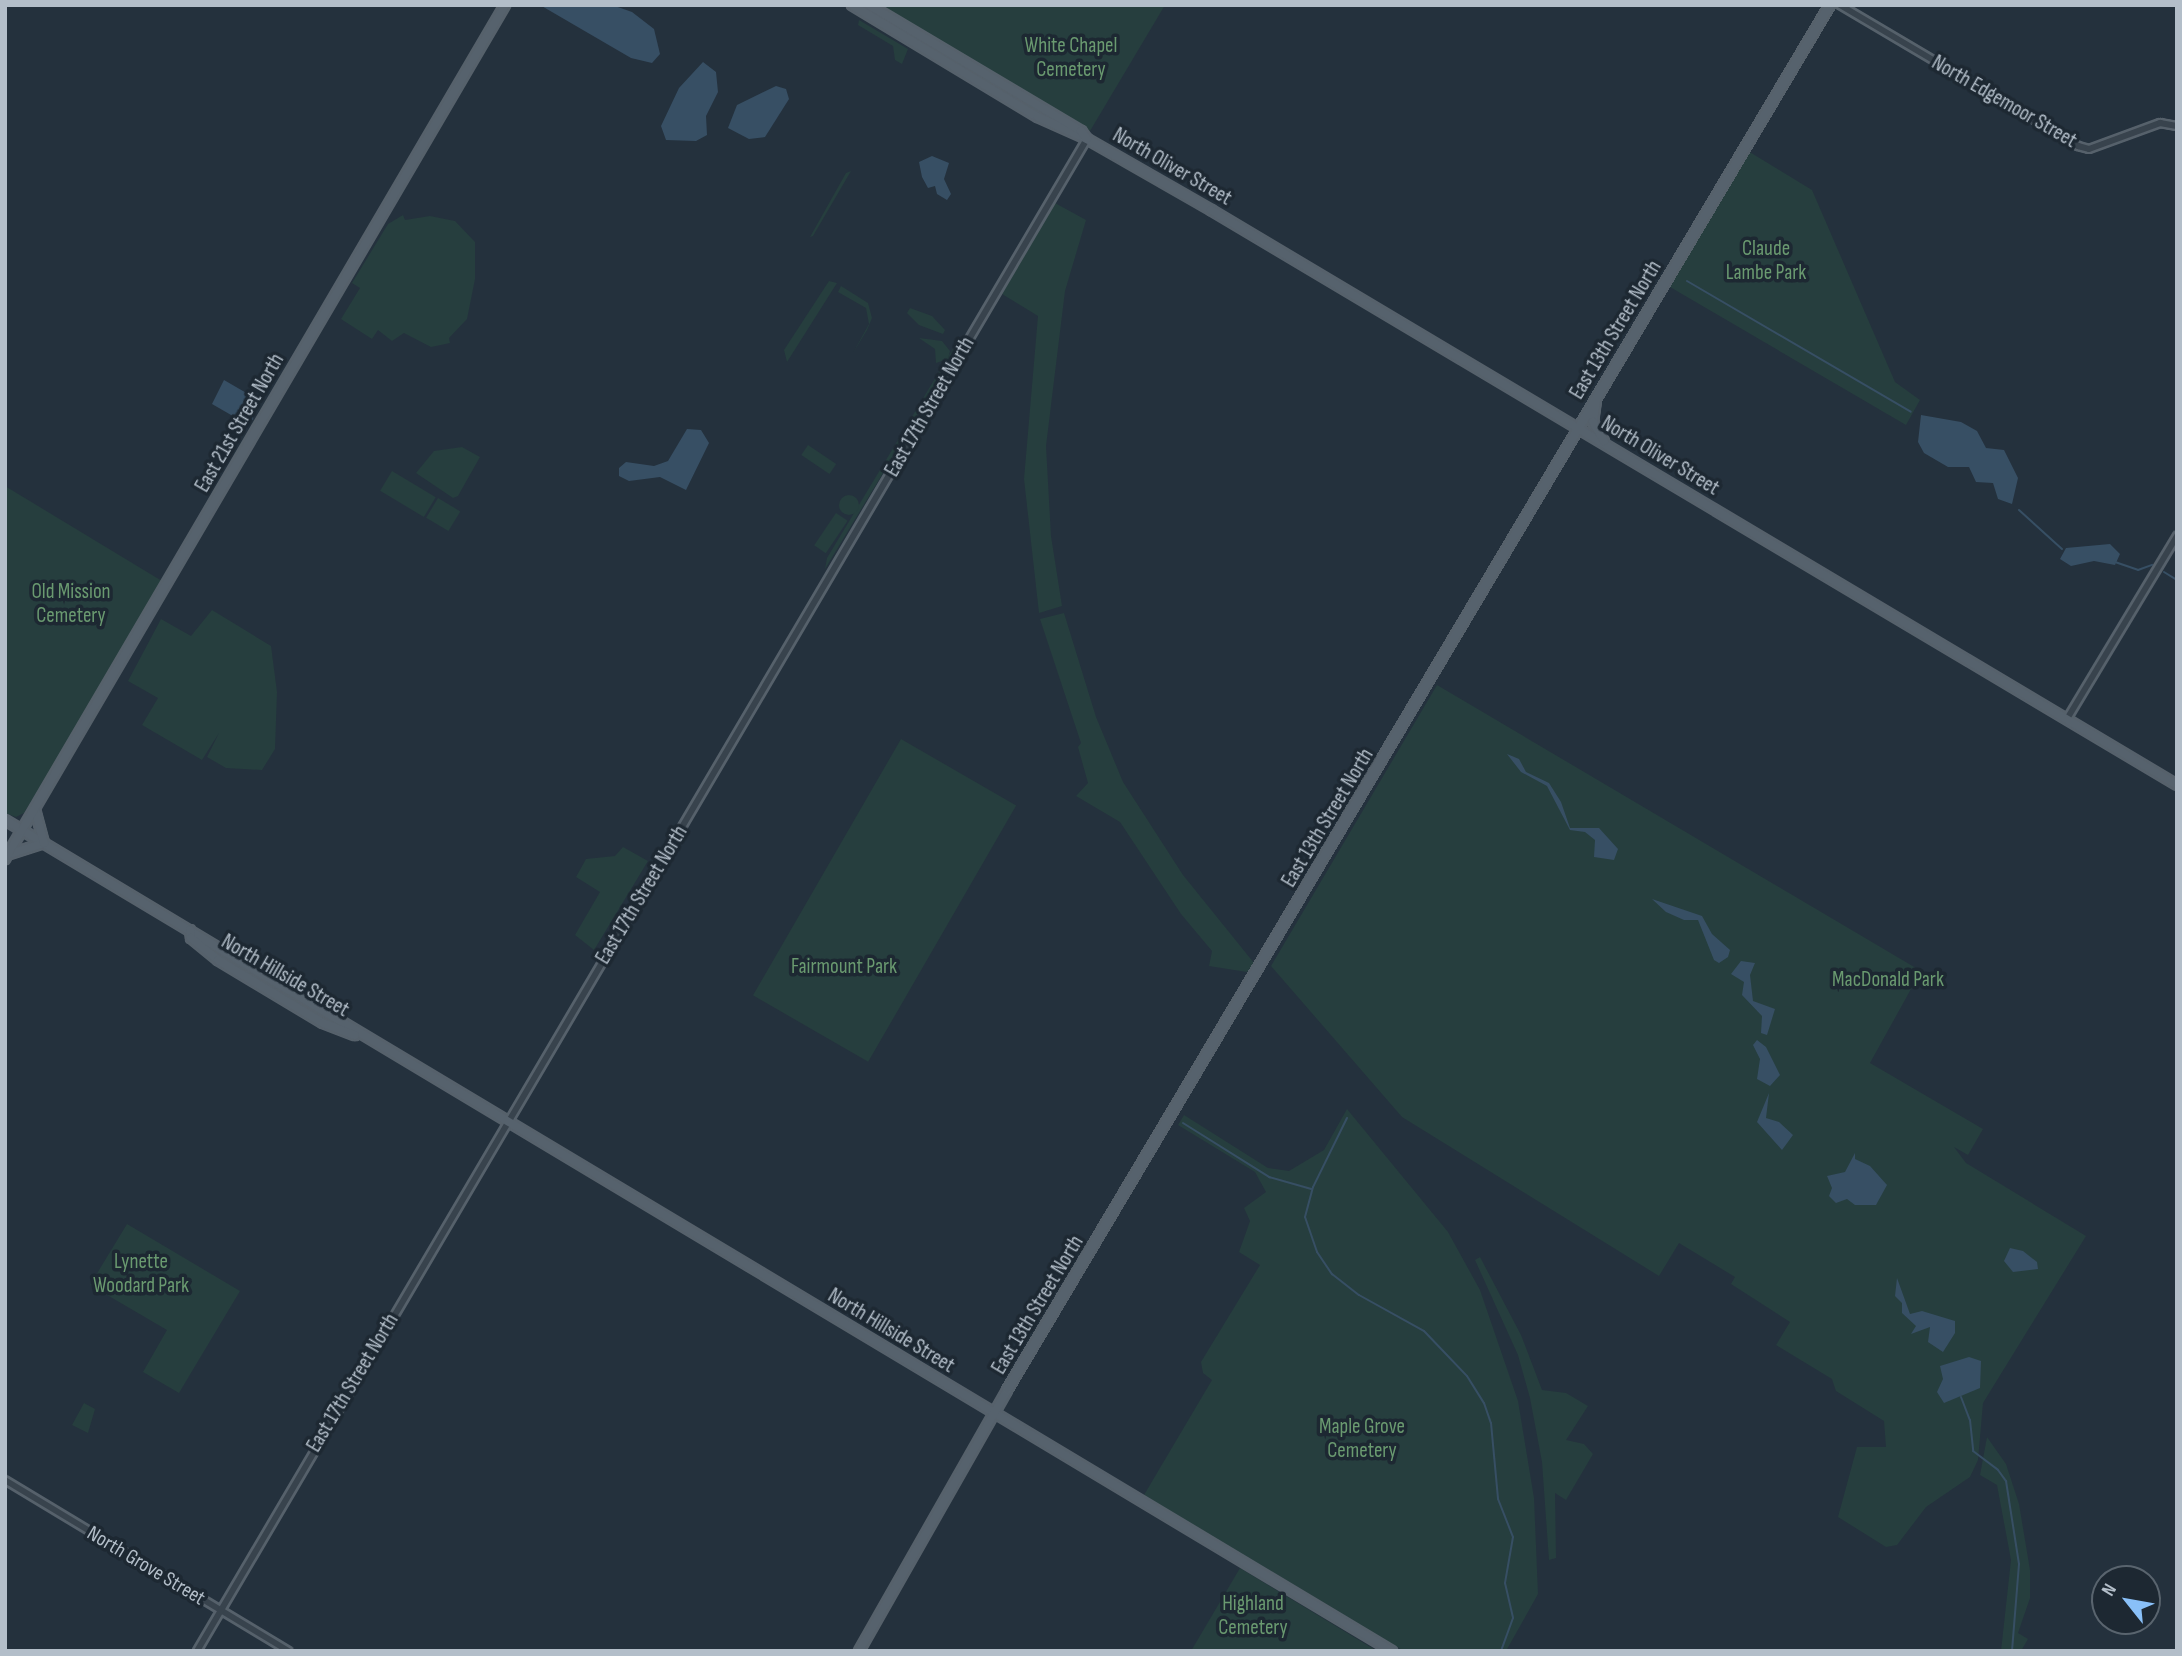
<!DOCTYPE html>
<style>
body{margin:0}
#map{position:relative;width:2182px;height:1656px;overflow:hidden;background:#24313d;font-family:"Sofia Sans Condensed",sans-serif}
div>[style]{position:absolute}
.green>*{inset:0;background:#263e3e;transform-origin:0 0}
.round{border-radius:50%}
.water>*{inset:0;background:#374f64}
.stream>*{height:2px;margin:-1px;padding:0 1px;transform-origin:1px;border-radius:1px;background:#374f64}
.roads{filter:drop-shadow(2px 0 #56616b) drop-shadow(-2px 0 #56616b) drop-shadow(0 2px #56616b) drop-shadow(0 -2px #56616b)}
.minor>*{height:6px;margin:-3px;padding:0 3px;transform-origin:3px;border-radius:3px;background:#38434d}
.major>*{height:8px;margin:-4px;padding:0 4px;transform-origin:4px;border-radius:4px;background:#56626d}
span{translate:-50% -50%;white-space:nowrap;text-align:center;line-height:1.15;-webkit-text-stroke:7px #1d2832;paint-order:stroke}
.park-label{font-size:21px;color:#6a9a70}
.street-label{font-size:21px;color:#b3bec9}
.frame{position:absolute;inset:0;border:7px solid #b3bec9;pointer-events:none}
.north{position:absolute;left:2091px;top:1565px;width:70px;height:70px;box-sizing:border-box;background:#1d2832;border:2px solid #59646e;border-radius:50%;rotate:301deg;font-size:19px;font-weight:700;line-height:28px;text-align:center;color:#b3bec9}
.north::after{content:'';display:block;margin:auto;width:24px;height:32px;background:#89c0f8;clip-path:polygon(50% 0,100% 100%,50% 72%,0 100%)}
</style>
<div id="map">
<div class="green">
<i style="clip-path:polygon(877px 5px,1165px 5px,1090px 131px)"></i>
<i style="clip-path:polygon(859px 20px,908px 49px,902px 64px,895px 60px,893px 46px,858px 25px)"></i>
<i style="clip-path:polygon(1748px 151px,1812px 190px,1895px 382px,1920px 400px,1906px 425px,1670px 287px)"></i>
<i style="clip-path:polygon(851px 171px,813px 236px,810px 237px,846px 173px)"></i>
<i style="clip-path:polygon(1055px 203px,1086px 220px,1065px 291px,1046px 446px,1051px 536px,1062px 606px,1039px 613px,1024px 479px,1038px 316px,1002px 294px)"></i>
<i style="clip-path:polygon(403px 215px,405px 220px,430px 216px,455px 221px,475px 242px,475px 279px,467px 319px,449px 338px,450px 343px,431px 347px,404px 333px,392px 341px,378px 330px,372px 339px,341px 319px,360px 288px,352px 283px,388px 224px)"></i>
<i style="clip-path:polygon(829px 281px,837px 283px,787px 362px,784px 350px)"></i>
<i style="clip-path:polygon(841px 286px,868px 303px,872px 318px,867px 330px,853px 353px,869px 324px,866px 308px,838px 292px)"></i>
<i style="clip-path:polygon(910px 308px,932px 316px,945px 330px,943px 334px,919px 325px,907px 313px)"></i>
<i style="clip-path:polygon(919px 338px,942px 341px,950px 351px,948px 359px,936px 363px,935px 349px)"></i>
<i style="clip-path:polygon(954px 347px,955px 354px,825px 569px,827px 558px)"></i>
<i style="left:808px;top:445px;width:34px;height:12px;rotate:34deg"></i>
<i style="clip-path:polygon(462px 447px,480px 457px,458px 496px,453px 498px,416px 473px,434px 451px)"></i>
<i style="left:392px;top:471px;width:51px;height:23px;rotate:31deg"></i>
<i style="clip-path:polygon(5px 486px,162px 581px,63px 750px,24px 813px,16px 817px,5px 813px)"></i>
<i class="round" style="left:839px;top:495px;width:20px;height:20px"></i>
<i style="left:438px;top:498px;width:26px;height:23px;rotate:31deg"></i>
<i style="left:836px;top:513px;width:14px;height:39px;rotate:34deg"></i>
<i style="clip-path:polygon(212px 610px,271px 646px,277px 692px,275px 749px,262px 770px,226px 768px,207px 757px,219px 733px,202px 760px,142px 725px,158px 698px,128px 681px,161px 619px,191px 636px)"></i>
<i style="clip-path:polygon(1064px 613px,1096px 717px,1123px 782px,1183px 875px,1254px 963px,1247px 972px,1209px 966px,1212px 951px,1181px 914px,1120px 822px,1076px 796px,1088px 783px,1078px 747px,1081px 743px,1040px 619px)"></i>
<i style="clip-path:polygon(1437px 685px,1921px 971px,1870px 1063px,1983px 1129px,1968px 1155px,1954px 1147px,1966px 1163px,2086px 1236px,1983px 1403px,1978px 1460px,1970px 1477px,1926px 1507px,1897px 1545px,1886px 1547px,1838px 1517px,1857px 1447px,1886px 1447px,1884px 1421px,1836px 1391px,1832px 1379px,1776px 1345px,1790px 1322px,1731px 1284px,1735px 1277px,1679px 1243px,1659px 1276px,1402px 1117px,1271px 966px)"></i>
<i style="left:901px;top:739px;width:133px;height:296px;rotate:30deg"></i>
<i style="clip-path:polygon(623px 847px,648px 861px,594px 950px,575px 935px,600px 892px,576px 877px,586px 859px,615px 856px)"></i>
<i style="clip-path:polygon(1347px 1109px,1448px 1232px,1480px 1290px,1518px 1401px,1534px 1498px,1538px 1594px,1506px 1651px,1404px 1651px,1144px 1495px,1212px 1380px,1203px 1373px,1201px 1362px,1260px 1265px,1239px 1252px,1250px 1221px,1244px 1208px,1266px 1192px,1255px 1172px,1178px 1125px,1184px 1115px,1268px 1168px,1289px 1171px,1324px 1150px)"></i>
<i style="clip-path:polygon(127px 1224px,240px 1291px,179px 1393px,143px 1372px,167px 1330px,90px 1285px)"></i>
<i style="clip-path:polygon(1480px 1257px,1521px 1335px,1542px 1390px,1566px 1393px,1588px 1406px,1566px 1440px,1584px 1444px,1593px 1454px,1566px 1500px,1555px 1493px,1556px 1558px,1549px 1560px,1542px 1462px,1530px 1398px,1518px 1355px,1475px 1260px)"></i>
<i style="clip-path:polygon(84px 1403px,95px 1409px,88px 1433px,72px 1425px)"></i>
<i style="clip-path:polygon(1987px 1437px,2006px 1464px,2019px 1504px,2030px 1570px,2030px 1598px,2018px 1633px,2028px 1639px,2021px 1651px,2001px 1651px,2011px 1560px,1997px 1485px,1980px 1475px)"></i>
<i style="clip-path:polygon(1240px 1568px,1377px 1651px,1191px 1651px)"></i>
</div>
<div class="water">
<i style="clip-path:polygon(540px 5px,612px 5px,632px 12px,654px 29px,660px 54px,652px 63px,631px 58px)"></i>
<i style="clip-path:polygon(703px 62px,716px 72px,718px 92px,706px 116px,707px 135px,696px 141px,666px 140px,661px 126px,679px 88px)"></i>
<i style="clip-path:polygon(776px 86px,786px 89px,789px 99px,765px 137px,749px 139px,728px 128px,737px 105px)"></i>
<i style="clip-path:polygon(932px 156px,949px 163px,944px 179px,951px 194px,947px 200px,937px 194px,935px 186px,928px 188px,922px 177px,919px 162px)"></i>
<i style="clip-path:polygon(224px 380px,255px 398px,253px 420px,238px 419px,212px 404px)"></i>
<i style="clip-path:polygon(1921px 415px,1961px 422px,1977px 431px,1986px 448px,2004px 450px,2018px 478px,2012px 504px,1998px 499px,1993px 483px,1976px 482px,1969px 467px,1948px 467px,1924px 453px,1918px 442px)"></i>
<i style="clip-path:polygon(687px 429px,701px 430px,709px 443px,686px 490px,660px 477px,629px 481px,619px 476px,619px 468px,626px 462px,654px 466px,668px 461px)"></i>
<i style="clip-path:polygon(2110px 544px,2120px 554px,2115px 565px,2094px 561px,2071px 566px,2060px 559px,2066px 548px)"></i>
<i style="clip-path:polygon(1507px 754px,1519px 759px,1526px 772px,1549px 783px,1561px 802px,1570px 828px,1599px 828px,1618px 849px,1614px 860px,1594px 857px,1595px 840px,1585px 832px,1570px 830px,1547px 786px,1521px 772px)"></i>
<i style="clip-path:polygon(1652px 899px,1702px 916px,1712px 934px,1730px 950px,1728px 957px,1719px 963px,1714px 960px,1698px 920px,1684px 920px,1666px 912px)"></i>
<i style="clip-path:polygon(1741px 961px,1755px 963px,1750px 975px,1753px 1001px,1775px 1009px,1767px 1035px,1761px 1033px,1762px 1016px,1742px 995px,1744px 982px,1731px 974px)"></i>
<i style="clip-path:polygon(1757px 1040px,1766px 1047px,1780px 1075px,1770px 1086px,1757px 1079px,1760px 1059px,1753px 1045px)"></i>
<i style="clip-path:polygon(1769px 1093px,1766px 1118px,1779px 1122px,1793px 1135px,1782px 1150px,1757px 1122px)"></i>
<i style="clip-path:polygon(1855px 1153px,1855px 1159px,1870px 1166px,1887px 1185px,1876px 1205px,1855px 1205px,1847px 1199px,1836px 1203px,1829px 1196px,1832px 1188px,1827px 1176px,1845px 1172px)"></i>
<i style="clip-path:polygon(2010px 1248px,2023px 1251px,2037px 1262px,2038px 1269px,2013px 1272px,2004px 1261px)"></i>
<i style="clip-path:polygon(1897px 1278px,1910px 1314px,1922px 1311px,1955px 1321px,1955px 1333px,1943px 1352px,1928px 1342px,1930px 1327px,1911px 1334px,1916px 1326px,1902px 1313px,1902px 1303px,1895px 1296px)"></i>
<i style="clip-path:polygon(1969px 1357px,1981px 1361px,1980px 1388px,1944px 1403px,1937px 1392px,1943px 1379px,1940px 1366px)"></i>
</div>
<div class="stream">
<i style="left:1687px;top:281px;width:259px;rotate:30.3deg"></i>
<i style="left:2019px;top:510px;width:58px;rotate:42.2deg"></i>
<i style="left:2115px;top:562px;width:24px;rotate:19deg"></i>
<i style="left:2138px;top:570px;width:15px;rotate:-20deg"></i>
<i style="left:2164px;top:572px;width:15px;rotate:32deg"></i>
<i style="left:1347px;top:1118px;width:77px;rotate:116.2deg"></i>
<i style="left:1313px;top:1187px;width:31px;rotate:105deg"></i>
<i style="left:1305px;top:1217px;width:37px;rotate:71deg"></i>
<i style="left:1317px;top:1252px;width:27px;rotate:56deg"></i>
<i style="left:1332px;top:1274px;width:34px;rotate:38deg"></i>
<i style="left:1359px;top:1295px;width:74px;rotate:29deg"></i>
<i style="left:1424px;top:1331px;width:62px;rotate:46.3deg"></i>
<i style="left:1467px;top:1376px;width:32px;rotate:58deg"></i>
<i style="left:1484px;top:1403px;width:21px;rotate:71deg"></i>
<i style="left:1491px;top:1423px;width:76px;rotate:84.7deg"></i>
<i style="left:1498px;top:1499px;width:41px;rotate:68.5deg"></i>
<i style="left:1513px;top:1537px;width:47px;rotate:99.9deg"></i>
<i style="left:1505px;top:1583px;width:36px;rotate:77deg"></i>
<i style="left:1513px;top:1618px;width:35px;rotate:110deg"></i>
<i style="left:1183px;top:1123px;width:102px;rotate:32.1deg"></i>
<i style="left:1269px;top:1177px;width:44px;rotate:15.9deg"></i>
<i style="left:1961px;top:1397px;width:25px;rotate:69deg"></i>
<i style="left:1970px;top:1420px;width:31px;rotate:84deg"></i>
<i style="left:1973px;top:1451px;width:31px;rotate:37deg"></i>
<i style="left:1998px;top:1470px;width:14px;rotate:54deg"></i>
<i style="left:2006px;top:1481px;width:84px;rotate:81.1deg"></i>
<i style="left:2019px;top:1564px;width:87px;rotate:94.6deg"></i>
</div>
<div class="roads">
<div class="minor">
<i style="left:1840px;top:5px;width:277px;rotate:30.6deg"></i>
<i style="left:2078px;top:146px;width:11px;rotate:15deg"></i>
<i style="left:2089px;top:149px;width:76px;rotate:-20.1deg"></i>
<i style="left:2160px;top:123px;width:17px;rotate:10deg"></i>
<i style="left:2067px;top:719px;width:214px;rotate:-59deg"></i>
<i style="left:5px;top:1480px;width:331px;rotate:31.1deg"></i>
<i style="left:197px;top:1651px;width:1754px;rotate:-59.52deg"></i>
</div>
<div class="major">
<i style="left:852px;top:5px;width:217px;rotate:31.1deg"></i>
<i style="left:1038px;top:117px;width:54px;rotate:24.2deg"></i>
<i style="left:1087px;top:139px;width:143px;rotate:29.8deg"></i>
<i style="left:1211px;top:210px;width:1124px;rotate:30.76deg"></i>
<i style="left:869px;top:5px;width:247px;rotate:30.7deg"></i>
<i style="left:1081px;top:131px;width:10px;rotate:53deg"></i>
<i style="left:1596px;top:401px;width:21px;rotate:98deg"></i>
<i style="left:1593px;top:422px;width:22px;rotate:60deg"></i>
<i style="left:5px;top:820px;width:1617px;rotate:30.93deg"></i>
<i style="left:10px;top:854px;width:36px;rotate:-18deg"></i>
<i style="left:44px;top:843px;width:34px;rotate:-105deg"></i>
<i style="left:5px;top:859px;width:990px;rotate:-59.65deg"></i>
<i style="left:190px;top:930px;width:8px;rotate:83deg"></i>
<i style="left:191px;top:938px;width:35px;rotate:39deg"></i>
<i style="left:218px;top:960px;width:122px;rotate:31deg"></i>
<i style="left:323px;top:1023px;width:34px;rotate:21deg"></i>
<i style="left:859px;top:1651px;width:300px;rotate:-60.4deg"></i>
<i style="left:1007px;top:1390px;width:1611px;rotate:-59.28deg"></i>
</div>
</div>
<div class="park-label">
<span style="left:1071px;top:58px">White Chapel<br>Cemetery</span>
<span style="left:1766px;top:261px">Claude<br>Lambe Park</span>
<span style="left:71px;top:604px">Old Mission<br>Cemetery</span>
<span style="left:844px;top:967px">Fairmount Park</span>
<span style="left:1888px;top:980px">MacDonald Park</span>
<span style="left:141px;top:1274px">Lynette<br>Woodard Park</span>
<span style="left:1362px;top:1439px">Maple Grove<br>Cemetery</span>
<span style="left:1253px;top:1616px">Highland<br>Cemetery</span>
</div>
<div class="street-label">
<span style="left:2004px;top:102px;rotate:30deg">North Edgemoor Street</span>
<span style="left:1172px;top:167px;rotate:30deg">North Oliver Street</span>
<span style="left:1616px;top:330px;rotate:-59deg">East 13th Street North</span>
<span style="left:930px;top:407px;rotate:-60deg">East 17th Street North</span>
<span style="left:240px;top:423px;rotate:-60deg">East 21st Street North</span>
<span style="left:1660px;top:456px;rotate:31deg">North Oliver Street</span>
<span style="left:1328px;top:818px;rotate:-59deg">East 13th Street North</span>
<span style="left:642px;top:895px;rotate:-59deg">East 17th Street North</span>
<span style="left:285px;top:976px;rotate:30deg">North Hillside Street</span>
<span style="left:1038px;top:1305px;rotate:-59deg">East 13th Street North</span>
<span style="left:891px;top:1331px;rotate:31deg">North Hillside Street</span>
<span style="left:353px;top:1383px;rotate:-59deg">East 17th Street North</span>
<span style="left:146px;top:1566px;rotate:31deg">North Grove Street</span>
</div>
<div class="frame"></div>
<div class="north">N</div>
</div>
